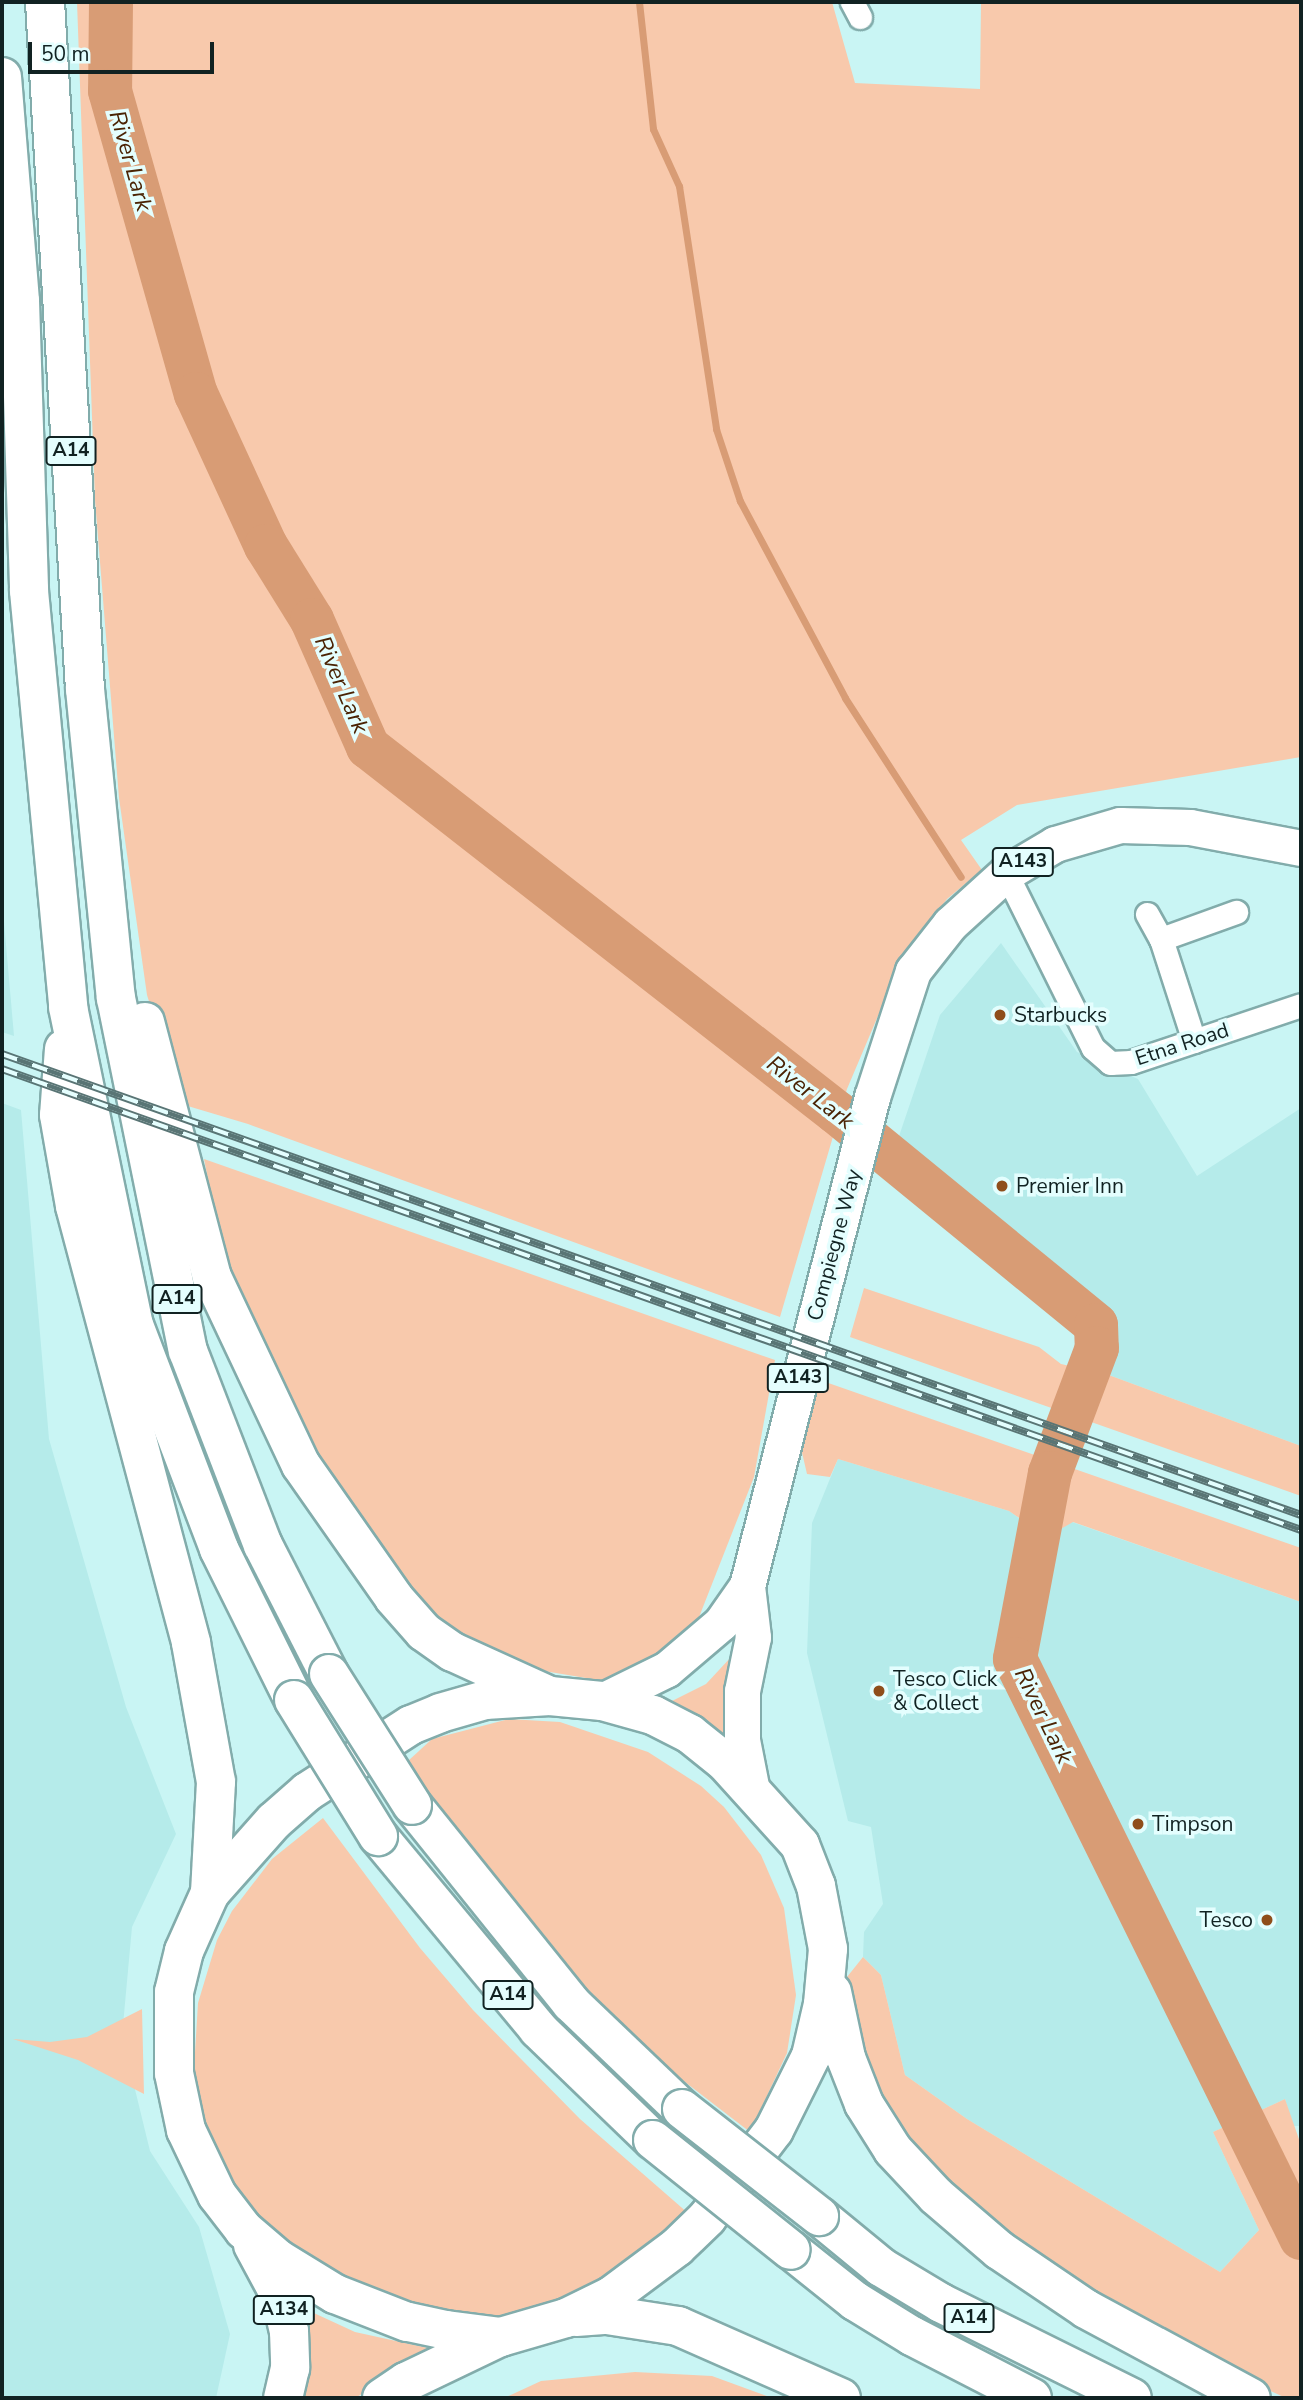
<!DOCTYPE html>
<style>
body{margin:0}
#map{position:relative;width:1303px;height:2400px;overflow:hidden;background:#c9f5f4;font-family:"Nunito Sans",sans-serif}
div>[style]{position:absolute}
.built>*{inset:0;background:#b5ebea}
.green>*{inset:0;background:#f8c9ac}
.stream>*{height:7px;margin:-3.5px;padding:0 3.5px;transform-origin:3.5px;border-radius:3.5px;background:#d89c75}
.river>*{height:44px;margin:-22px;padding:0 22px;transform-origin:22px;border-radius:22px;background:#d89c75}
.roads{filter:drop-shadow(2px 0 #82acab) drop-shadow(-2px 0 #82acab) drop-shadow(0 2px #82acab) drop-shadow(0 -2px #82acab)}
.street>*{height:23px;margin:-11.5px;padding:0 11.5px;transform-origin:11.5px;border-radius:11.5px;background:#fff}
.primary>*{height:35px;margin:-17.5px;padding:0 17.5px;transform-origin:17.5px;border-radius:17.5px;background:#fff}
.highway>*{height:38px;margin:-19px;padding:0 19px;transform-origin:19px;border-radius:19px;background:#fff}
.rail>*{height:8px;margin-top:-4px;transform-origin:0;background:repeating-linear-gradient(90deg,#e4fefe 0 16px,#597575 0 32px);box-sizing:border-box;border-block:2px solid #597575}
.bridges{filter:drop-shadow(2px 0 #82acab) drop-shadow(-2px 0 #82acab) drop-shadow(0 2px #82acab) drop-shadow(0 -2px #82acab)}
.highway-bridge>*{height:38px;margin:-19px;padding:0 19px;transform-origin:19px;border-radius:19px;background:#fff}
.dots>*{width:19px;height:19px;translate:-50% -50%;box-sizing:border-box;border:4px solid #e4fefe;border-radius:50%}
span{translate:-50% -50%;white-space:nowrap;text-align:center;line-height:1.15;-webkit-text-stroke:7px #e4fefe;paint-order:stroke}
.shield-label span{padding:2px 5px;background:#e4fefe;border:2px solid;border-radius:5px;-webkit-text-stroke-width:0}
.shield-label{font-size:19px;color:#122;font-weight:700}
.poi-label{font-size:21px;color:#122}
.left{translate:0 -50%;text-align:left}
.right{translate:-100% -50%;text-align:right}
.street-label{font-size:21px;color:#122}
.water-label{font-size:23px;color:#4a2304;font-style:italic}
.frame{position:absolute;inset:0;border:4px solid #122;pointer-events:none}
.scale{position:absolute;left:28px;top:42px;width:186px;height:32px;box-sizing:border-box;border:4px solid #122;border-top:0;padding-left:9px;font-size:21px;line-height:24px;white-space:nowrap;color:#122;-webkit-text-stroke:5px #e4fefe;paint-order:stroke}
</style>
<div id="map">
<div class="built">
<i style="clip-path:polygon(2px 899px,14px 1036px,2px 1032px)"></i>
<i style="clip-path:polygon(1001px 943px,1077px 1052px,1138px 1079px,1197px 1176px,1301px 1108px,1301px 1446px,1106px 1374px,1113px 1350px,1110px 1328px,1103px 1317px,894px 1151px,940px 1015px)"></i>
<i style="clip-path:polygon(2px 1103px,21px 1110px,49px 1439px,126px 1707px,176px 1834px,132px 1927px,122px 2036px,150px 2151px,199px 2227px,230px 2334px,216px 2398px,2px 2398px)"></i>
<i style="clip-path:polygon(838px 1459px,1009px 1511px,1046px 1537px,1072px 1522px,1301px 1602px,1301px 2126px,1293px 2126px,1285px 2099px,1213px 2132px,1259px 2230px,1220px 2272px,967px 2119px,905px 2075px,881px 1975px,863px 1957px,864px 1932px,883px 1904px,871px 1827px,848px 1821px,807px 1653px,812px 1523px)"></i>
</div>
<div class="green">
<i style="clip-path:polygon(77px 2px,832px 2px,855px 83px,980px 89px,981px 2px,1301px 2px,1301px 757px,1017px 805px,961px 840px,982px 870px,947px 899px,900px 964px,847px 1089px,780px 1317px,248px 1124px,181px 1104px,147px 995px,119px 798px,95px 500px)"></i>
<i style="clip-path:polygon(204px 1159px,775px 1360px,754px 1477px,692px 1635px,654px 1665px,604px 1681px,538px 1670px,468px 1644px,427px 1610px,308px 1446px,224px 1260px)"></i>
<i style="clip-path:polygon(864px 1288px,1039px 1347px,1061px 1364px,1106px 1374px,1301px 1446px,1301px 1496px,850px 1337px)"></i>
<i style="clip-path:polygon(814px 1378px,1301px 1548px,1301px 1602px,1073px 1522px,1047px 1537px,1009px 1511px,838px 1459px,830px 1477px,807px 1474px,797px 1431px)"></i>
<i style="clip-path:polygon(732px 1656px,725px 1749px,660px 1707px,706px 1684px)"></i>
<i style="clip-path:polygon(509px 1719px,560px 1722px,648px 1752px,701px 1786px,724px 1807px,761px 1855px,784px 1908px,796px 1995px,787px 2053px,750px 2132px,646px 2052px,548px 1963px,471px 1861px,408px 1761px,432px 1739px)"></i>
<i style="clip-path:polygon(323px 1818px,420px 1948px,473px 2010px,580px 2119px,689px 2214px,594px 2294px,474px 2324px,325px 2284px,234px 2194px,207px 2134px,199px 2102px,194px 2069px,198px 2003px,217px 1940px,232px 1911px,272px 1859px)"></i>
<i style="clip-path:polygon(863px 1957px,881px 1975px,905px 2075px,967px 2119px,1220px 2272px,1259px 2230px,1213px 2132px,1285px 2099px,1301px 2145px,1301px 2398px,1286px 2398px,1166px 2343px,1055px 2276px,940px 2180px,889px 2128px,846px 2016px,847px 1977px)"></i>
<i style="clip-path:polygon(142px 2009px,144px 2094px,78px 2060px,13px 2039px,50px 2042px,87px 2037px)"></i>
<i style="clip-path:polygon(290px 2302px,355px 2332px,437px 2350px,355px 2398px,298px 2398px)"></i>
<i style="clip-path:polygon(635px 2372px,712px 2376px,772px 2398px,504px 2398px,541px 2381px)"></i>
</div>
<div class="stream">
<i style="left:639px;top:2px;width:128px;rotate:83.7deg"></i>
<i style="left:653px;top:129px;width:63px;rotate:65.5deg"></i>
<i style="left:679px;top:186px;width:246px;rotate:81.3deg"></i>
<i style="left:716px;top:429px;width:76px;rotate:71.6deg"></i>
<i style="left:740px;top:501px;width:223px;rotate:61.9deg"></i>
<i style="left:845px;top:698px;width:213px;rotate:57.1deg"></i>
</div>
<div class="river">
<i style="left:111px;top:2px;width:89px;rotate:90.6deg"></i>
<i style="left:110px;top:91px;width:315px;rotate:74.2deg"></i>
<i style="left:196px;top:394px;width:167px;rotate:65.3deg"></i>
<i style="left:266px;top:546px;width:87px;rotate:58.1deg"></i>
<i style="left:312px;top:620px;width:139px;rotate:66.2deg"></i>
<i style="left:368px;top:747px;width:594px;rotate:37.95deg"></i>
<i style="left:836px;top:1112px;width:336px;rotate:39.3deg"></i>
<i style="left:1096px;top:1325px;width:23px;rotate:88deg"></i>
<i style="left:1097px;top:1348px;width:134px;rotate:110.6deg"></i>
<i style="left:1050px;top:1473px;width:189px;rotate:100.7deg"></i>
<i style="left:1015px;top:1659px;width:646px;rotate:63.71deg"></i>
</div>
<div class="roads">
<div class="street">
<i style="left:852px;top:2px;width:17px;rotate:62deg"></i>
<i style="left:1006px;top:873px;width:195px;rotate:63.6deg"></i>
<i style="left:1093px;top:1048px;width:23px;rotate:41deg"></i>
<i style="left:1110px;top:1063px;width:21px;rotate:-3deg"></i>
<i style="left:1131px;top:1062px;width:179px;rotate:-18.5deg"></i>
<i style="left:1147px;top:914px;width:29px;rotate:61deg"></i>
<i style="left:1194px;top:1041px;width:107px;rotate:-107.9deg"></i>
<i style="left:1161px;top:939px;width:80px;rotate:-19.8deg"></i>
</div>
<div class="primary">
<i style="left:602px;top:1701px;width:72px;rotate:-26.2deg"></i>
<i style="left:667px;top:1669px;width:71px;rotate:-40.4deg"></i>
<i style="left:721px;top:1623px;width:45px;rotate:-54.9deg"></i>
<i style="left:752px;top:1791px;width:52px;rotate:-101.1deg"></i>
<i style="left:742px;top:1740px;width:49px;rotate:-90deg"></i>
<i style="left:742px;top:1691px;width:55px;rotate:-78.5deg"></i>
<i style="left:753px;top:1637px;width:51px;rotate:-96.7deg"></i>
<i style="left:747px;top:1586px;width:505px;rotate:-75.66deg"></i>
<i style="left:872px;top:1097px;width:133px;rotate:-72deg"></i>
<i style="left:913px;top:971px;width:60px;rotate:-51.8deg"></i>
<i style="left:950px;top:924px;width:76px;rotate:-42.3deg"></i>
<i style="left:1006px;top:873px;width:57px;rotate:-30.6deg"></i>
<i style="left:1055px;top:844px;width:68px;rotate:-16.3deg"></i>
<i style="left:1120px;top:825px;width:70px;rotate:1.6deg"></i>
<i style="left:1190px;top:827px;width:113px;rotate:10.7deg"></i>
</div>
<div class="highway">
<i style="left:45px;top:2px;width:688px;rotate:86.67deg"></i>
<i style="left:85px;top:689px;width:311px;rotate:84.3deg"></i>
<i style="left:116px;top:998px;width:360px;rotate:78.5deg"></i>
<i style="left:188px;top:1351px;width:208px;rotate:68.9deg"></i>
<i style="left:263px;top:1545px;width:145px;rotate:62.9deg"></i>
<i style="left:2px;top:77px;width:225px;rotate:85.4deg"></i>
<i style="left:20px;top:301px;width:290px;rotate:88.2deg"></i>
<i style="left:29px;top:591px;width:418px;rotate:84.6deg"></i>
<i style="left:68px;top:1007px;width:325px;rotate:78.3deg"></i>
<i style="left:134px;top:1325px;width:240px;rotate:69.2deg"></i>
<i style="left:219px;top:1549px;width:169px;rotate:63.6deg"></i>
<i style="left:145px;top:1022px;width:264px;rotate:75.3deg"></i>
<i style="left:212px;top:1277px;width:208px;rotate:64.7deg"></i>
<i style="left:301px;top:1465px;width:162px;rotate:55deg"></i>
<i style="left:394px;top:1598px;width:45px;rotate:48.6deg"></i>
<i style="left:424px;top:1632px;width:35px;rotate:35deg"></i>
<i style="left:453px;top:1652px;width:101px;rotate:24.5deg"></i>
<i style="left:64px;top:1049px;width:66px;rotate:94.3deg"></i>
<i style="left:59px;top:1115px;width:92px;rotate:80deg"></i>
<i style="left:75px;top:1206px;width:452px;rotate:75.1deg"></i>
<i style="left:191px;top:1643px;width:141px;rotate:79.8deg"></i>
<i style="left:216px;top:1782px;width:111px;rotate:93.1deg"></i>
<i style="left:550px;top:1696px;width:52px;rotate:5.5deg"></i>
<i style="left:602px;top:1701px;width:53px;rotate:15.4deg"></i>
<i style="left:653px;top:1715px;width:42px;rotate:27.2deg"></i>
<i style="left:690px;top:1734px;width:45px;rotate:38.7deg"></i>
<i style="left:725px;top:1762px;width:112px;rotate:47.9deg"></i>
<i style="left:800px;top:1845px;width:44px;rotate:68.7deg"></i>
<i style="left:816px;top:1886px;width:64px;rotate:79.2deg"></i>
<i style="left:828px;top:1949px;width:55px;rotate:95.2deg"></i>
<i style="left:823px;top:2004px;width:53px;rotate:103deg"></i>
<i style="left:811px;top:2056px;width:83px;rotate:116.6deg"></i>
<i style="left:774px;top:2130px;width:111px;rotate:127.3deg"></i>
<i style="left:707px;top:2218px;width:42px;rotate:136deg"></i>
<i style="left:677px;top:2247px;width:82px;rotate:143.4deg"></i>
<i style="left:611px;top:2296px;width:50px;rotate:153.9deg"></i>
<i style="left:566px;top:2318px;width:68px;rotate:163.7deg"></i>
<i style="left:501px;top:2337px;width:55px;rotate:-172.7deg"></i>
<i style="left:446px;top:2330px;width:40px;rotate:-168deg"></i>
<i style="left:407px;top:2322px;width:77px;rotate:-158.7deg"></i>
<i style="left:335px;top:2294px;width:67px;rotate:-148.4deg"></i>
<i style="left:278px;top:2259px;width:45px;rotate:-139.5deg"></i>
<i style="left:244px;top:2230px;width:44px;rotate:-127.6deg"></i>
<i style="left:217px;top:2195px;width:72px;rotate:-115.5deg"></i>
<i style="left:186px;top:2130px;width:58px;rotate:-101.9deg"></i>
<i style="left:174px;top:2073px;width:81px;rotate:-90deg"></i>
<i style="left:174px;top:1992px;width:42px;rotate:-76.3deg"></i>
<i style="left:184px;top:1951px;width:64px;rotate:-65.9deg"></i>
<i style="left:210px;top:1893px;width:96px;rotate:-48.4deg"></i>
<i style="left:274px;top:1821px;width:44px;rotate:-41.3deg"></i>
<i style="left:307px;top:1792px;width:124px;rotate:-32.8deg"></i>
<i style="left:411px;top:1725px;width:31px;rotate:-22deg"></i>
<i style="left:440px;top:1713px;width:47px;rotate:-16.1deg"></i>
<i style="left:485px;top:1700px;width:65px;rotate:-3.5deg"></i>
<i style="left:412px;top:1805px;width:254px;rotate:51.2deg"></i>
<i style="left:571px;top:2003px;width:153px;rotate:43.7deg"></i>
<i style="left:378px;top:1836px;width:251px;rotate:50.3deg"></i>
<i style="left:538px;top:2029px;width:160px;rotate:44deg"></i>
<i style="left:832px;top:1992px;width:67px;rotate:78deg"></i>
<i style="left:846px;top:2058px;width:49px;rotate:68.6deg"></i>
<i style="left:864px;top:2104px;width:54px;rotate:57.8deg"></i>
<i style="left:893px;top:2150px;width:63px;rotate:46.9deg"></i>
<i style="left:936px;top:2196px;width:83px;rotate:40.6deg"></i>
<i style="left:999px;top:2250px;width:105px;rotate:34.1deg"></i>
<i style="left:1086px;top:2309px;width:187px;rotate:28.3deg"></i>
<i style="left:819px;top:2216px;width:80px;rotate:39.4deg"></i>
<i style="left:881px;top:2267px;width:70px;rotate:31deg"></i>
<i style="left:941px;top:2303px;width:213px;rotate:26.4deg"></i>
<i style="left:253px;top:2245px;width:59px;rotate:61.7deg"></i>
<i style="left:281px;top:2297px;width:35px;rotate:77deg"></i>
<i style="left:289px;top:2331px;width:37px;rotate:88deg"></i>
<i style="left:290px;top:2368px;width:31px;rotate:103deg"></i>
<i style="left:791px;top:2250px;width:82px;rotate:38.6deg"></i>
<i style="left:855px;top:2301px;width:67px;rotate:31.6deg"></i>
<i style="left:912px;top:2336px;width:135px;rotate:27.3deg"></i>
<i style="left:576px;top:2317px;width:31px;rotate:-4deg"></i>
<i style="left:607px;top:2315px;width:72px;rotate:8.8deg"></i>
<i style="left:678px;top:2326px;width:178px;rotate:23.8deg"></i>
<i style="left:382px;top:2398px;width:29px;rotate:-34deg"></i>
<i style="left:406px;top:2382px;width:104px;rotate:-25.6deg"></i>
</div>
</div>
<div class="rail">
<i style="left:2px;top:1054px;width:1378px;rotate:19.54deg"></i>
<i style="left:2px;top:1069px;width:1378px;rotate:19.54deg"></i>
</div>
<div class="bridges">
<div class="highway-bridge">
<i style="left:329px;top:1674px;width:155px;rotate:57.6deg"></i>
<i style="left:294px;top:1700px;width:160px;rotate:58.3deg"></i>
<i style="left:682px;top:2109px;width:174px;rotate:38deg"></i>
<i style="left:653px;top:2140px;width:176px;rotate:38.6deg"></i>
</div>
</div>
<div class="dots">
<i style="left:1000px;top:1015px;background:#8f4e1b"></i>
<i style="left:1002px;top:1186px;background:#8f4e1b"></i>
<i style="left:879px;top:1691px;background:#8f4e1b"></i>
<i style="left:1138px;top:1824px;background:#8f4e1b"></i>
<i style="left:1267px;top:1920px;background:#8f4e1b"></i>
</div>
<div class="shield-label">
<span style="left:71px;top:451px">A14</span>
<span style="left:1023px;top:862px">A143</span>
<span style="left:177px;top:1299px">A14</span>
<span style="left:798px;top:1378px">A143</span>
<span style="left:508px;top:1995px">A14</span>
<span style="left:284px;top:2310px">A134</span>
<span style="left:969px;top:2318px">A14</span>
</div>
<div class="poi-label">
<span class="left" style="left:1014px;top:1015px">Starbucks</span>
<span class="left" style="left:1016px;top:1186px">Premier Inn</span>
<span class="left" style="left:893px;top:1691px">Tesco Click<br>&amp; Collect</span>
<span class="left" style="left:1152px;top:1824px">Timpson</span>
<span class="right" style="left:1253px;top:1920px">Tesco</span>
</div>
<div class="street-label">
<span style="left:1182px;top:1044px;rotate:-18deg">Etna Road</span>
<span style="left:834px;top:1245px;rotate:-75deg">Compiegne Way</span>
</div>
<div class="water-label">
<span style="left:130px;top:161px;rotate:74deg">River Lark</span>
<span style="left:341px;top:685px;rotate:67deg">River Lark</span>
<span style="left:810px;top:1093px;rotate:38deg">River Lark</span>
<span style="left:1043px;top:1716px;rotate:64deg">River Lark</span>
</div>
<div class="frame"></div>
<div class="scale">50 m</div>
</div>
